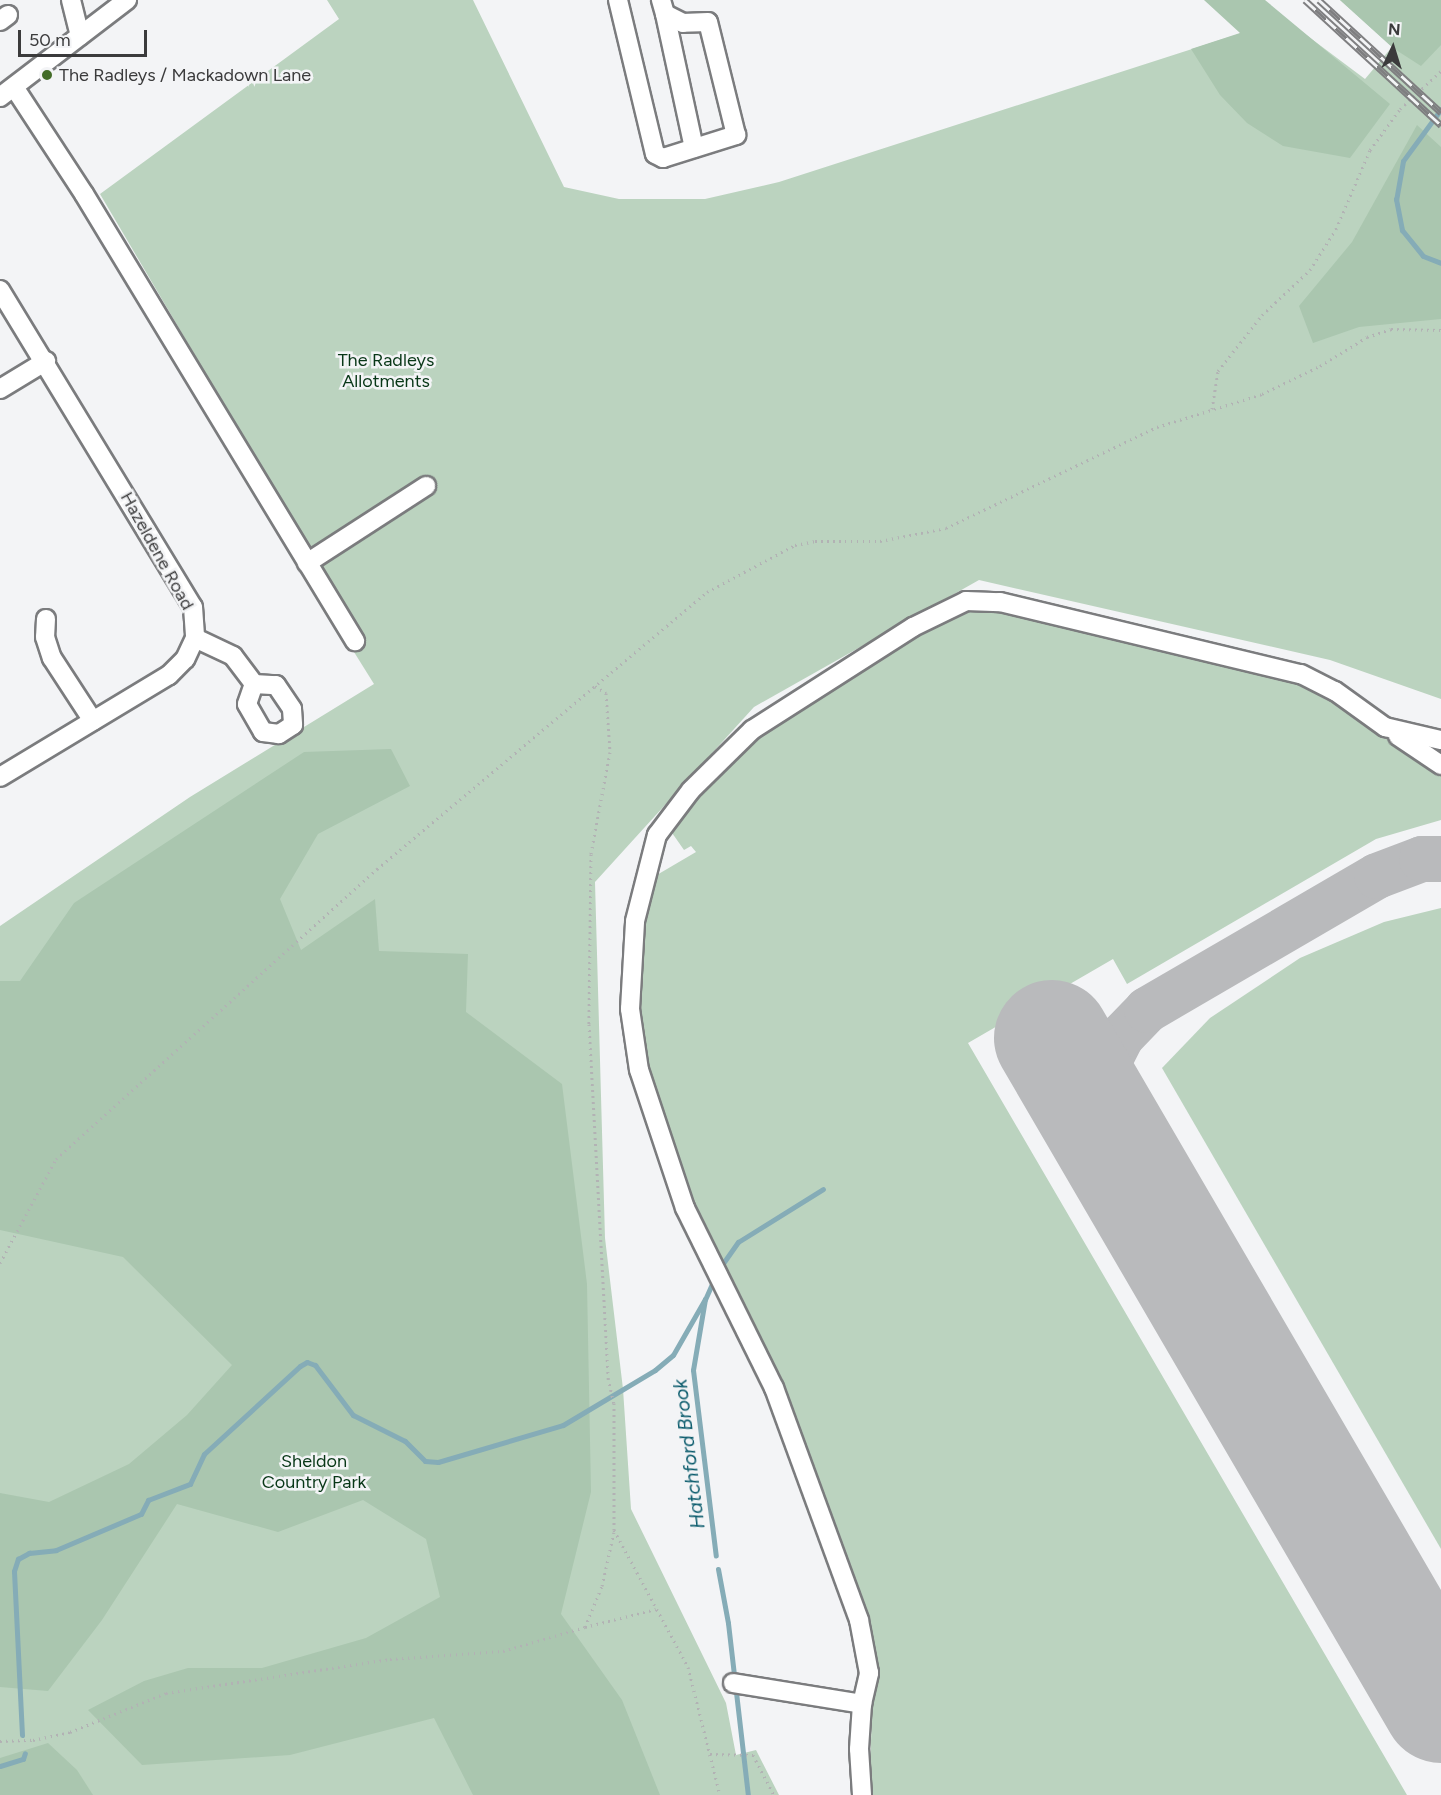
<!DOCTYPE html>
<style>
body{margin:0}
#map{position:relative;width:1441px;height:1795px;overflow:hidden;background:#f3f4f6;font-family:Figtree,sans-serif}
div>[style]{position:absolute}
.green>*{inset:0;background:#bbd3bf}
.forest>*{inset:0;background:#aac6af}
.stream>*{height:5px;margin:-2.5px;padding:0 2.5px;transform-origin:2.5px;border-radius:2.5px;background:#85acb7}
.taxiway>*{height:46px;margin:-23px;padding:0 23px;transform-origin:23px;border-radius:23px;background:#b9babc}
.runway>*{height:116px;margin:-58px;padding:0 58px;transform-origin:58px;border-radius:58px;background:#b9babc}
.path>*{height:3px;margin-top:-1.5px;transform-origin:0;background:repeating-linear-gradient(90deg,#b2b2b4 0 1.5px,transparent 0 6px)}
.roads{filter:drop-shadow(2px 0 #7b7c7e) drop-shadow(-2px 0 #7b7c7e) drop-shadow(0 2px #7b7c7e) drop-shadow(0 -2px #7b7c7e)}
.minor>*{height:18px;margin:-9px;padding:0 9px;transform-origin:9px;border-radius:9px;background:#fff}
.rail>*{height:7px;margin-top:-3.5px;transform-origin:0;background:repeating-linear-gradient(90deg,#f3f4f6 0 14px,#7f7f81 0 28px);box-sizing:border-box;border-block:2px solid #7f7f81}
.dots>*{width:16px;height:16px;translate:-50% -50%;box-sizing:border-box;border:3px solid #f3f4f6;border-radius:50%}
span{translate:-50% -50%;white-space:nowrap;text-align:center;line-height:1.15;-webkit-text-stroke:5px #f3f4f6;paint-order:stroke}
.poi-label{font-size:18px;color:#3b3b3c}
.left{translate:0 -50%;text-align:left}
.park-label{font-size:18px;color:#083717}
.street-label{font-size:18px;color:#3b3b3c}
.water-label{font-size:20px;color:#095a6b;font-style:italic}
.north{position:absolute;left:1363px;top:18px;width:60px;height:60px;-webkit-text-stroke:4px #f3f4f6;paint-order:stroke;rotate:4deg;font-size:16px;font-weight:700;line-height:24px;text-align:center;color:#3b3b3c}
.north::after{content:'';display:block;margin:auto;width:21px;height:27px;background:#3b3b3c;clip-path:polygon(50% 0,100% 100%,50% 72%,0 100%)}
.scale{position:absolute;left:18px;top:30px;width:129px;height:27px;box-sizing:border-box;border:3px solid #3b3b3c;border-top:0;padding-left:8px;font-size:18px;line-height:21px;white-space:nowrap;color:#3b3b3c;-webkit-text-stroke:4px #f3f4f6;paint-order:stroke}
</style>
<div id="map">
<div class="green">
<i style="clip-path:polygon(327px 0,473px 0,564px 187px,619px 199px,705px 199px,779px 182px,1285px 19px,1365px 79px,1392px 47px,1340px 0,1441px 0,1441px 699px,1330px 660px,979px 580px,754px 707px,595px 882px,605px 1238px,623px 1389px,631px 1509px,726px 1703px,736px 1755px,756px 1750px,779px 1795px,0 1795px,0 926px,190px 797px,374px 684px,314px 588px,319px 566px,100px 194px,339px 19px)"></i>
<i style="clip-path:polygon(977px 606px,1203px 656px,1249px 673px,1294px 678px,1441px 745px,1441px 820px,1376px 839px,1127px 984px,1113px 959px,968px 1043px,1407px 1795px,869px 1795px,873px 1686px,870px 1628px,698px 1224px,639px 1042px,636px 974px,650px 879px,696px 852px,691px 846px,684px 850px,670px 830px,744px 744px,930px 623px)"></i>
<i style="clip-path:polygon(1441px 908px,1441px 1549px,1162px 1068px,1210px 1018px,1300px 958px,1384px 922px)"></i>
</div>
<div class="forest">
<i style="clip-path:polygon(1204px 0,1265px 0,1390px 104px,1350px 158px,1283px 146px,1247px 123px,1220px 95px,1191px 49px,1240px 33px)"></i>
<i style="clip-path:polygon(1340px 0,1441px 0,1441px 45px,1421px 66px,1393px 48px)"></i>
<i style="clip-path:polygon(1417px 125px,1441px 147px,1441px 319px,1359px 327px,1313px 343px,1299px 306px,1352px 242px)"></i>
<i style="clip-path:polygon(391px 749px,410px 786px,318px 834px,280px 899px,301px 950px,375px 899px,379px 951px,468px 954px,466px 1012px,562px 1084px,587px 1284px,591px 1492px,561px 1614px,622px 1700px,660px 1795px,473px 1795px,434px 1718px,290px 1755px,142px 1765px,88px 1710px,144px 1681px,188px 1668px,262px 1668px,366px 1638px,440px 1597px,426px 1539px,363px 1500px,278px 1532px,177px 1504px,102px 1620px,48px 1691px,0 1687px,0 1493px,49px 1502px,129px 1464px,187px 1415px,232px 1365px,123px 1257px,0 1230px,0 981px,20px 981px,74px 903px,304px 752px)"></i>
<i style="clip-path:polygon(48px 1743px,77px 1770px,93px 1795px,0 1795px,0 1758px)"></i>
</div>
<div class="stream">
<i style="left:1441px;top:109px;width:64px;rotate:126.2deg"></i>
<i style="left:1403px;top:161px;width:39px;rotate:100deg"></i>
<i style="left:1396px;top:199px;width:32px;rotate:79deg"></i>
<i style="left:1402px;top:230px;width:33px;rotate:51deg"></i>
<i style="left:1423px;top:256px;width:19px;rotate:21deg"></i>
<i style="left:719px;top:1269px;width:33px;rotate:-55deg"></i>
<i style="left:738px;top:1242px;width:100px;rotate:-31.9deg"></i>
<i style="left:715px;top:1277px;width:24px;rotate:114deg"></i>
<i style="left:705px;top:1299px;width:72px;rotate:99.6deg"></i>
<i style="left:693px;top:1370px;width:187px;rotate:83deg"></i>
<i style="left:718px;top:1569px;width:55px;rotate:79.5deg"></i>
<i style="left:728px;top:1623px;width:173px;rotate:83.4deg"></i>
<i style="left:22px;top:1735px;width:164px;rotate:-92.8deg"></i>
<i style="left:14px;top:1571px;width:13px;rotate:-72deg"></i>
<i style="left:18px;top:1559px;width:13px;rotate:-29deg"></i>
<i style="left:29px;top:1553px;width:27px;rotate:-6deg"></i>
<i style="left:56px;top:1550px;width:92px;rotate:-23deg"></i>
<i style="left:141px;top:1514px;width:16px;rotate:-63deg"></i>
<i style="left:148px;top:1500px;width:45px;rotate:-20.9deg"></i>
<i style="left:190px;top:1484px;width:33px;rotate:-65deg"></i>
<i style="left:204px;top:1454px;width:130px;rotate:-42.5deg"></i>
<i style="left:300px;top:1366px;width:8px;rotate:-30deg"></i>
<i style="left:307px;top:1362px;width:9px;rotate:21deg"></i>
<i style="left:315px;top:1365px;width:63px;rotate:52.8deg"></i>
<i style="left:353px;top:1415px;width:58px;rotate:26.6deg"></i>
<i style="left:405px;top:1441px;width:28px;rotate:45deg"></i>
<i style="left:425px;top:1461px;width:13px;rotate:4deg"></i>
<i style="left:438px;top:1462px;width:130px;rotate:-16.5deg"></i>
<i style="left:563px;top:1425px;width:107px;rotate:-30.9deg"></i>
<i style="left:655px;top:1370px;width:23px;rotate:-40deg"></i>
<i style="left:673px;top:1355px;width:64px;rotate:-60.3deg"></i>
<i style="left:0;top:1766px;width:24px;rotate:-17deg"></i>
<i style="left:23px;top:1759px;width:6px;rotate:-72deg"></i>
</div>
<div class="taxiway">
<i style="left:1107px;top:1131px;width:41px;rotate:-94.2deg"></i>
<i style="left:1104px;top:1090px;width:29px;rotate:-80deg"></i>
<i style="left:1109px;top:1061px;width:28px;rotate:-63deg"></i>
<i style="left:1122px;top:1036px;width:36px;rotate:-46deg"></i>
<i style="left:1147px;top:1010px;width:266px;rotate:-30.2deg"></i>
<i style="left:1377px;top:876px;width:48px;rotate:-20.7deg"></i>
<i style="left:1422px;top:859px;width:19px"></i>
</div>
<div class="runway">
<i style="left:1052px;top:1038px;width:772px;rotate:59.75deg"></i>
</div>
<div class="path">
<i style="left:1212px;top:409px;width:38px;rotate:-81deg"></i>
<i style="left:1218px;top:371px;width:71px;rotate:-51.8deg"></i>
<i style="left:1262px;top:315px;width:66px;rotate:-43.2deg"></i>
<i style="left:1310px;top:270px;width:49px;rotate:-57.6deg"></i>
<i style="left:1336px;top:229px;width:86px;rotate:-66.7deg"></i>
<i style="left:1370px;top:150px;width:51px;rotate:-53.8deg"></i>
<i style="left:1400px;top:109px;width:56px;rotate:-42.8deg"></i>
<i style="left:595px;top:686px;width:13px;rotate:32deg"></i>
<i style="left:606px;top:693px;width:59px;rotate:86.1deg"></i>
<i style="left:610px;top:752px;width:104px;rotate:100.6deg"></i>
<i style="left:591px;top:854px;width:170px;rotate:90.7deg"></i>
<i style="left:589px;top:1024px;width:355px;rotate:86.9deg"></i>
<i style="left:608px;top:1378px;width:26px;rotate:77deg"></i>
<i style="left:614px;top:1403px;width:127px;rotate:90deg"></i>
<i style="left:614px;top:1530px;width:156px;rotate:61.6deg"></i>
<i style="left:688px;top:1667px;width:132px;rotate:76deg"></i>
<i style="left:0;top:1263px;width:118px;rotate:-61.7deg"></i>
<i style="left:56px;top:1159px;width:433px;rotate:-42.1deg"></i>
<i style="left:377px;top:869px;width:431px;rotate:-40deg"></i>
<i style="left:707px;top:592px;width:100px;rotate:-28.1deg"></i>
<i style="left:795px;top:545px;width:20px;rotate:-11deg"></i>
<i style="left:815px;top:541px;width:65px"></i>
<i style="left:880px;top:541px;width:67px;rotate:-11.1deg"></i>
<i style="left:946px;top:528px;width:234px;rotate:-25.6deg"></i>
<i style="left:1157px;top:427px;width:110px;rotate:-17.4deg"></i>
<i style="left:1262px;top:394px;width:64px;rotate:-25.8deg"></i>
<i style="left:1320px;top:366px;width:55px;rotate:-31.7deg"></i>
<i style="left:1367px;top:337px;width:25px;rotate:-18deg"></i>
<i style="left:1391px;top:329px;width:50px;rotate:1.1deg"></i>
<i style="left:585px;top:1627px;width:73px;rotate:-14.2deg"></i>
<i style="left:0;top:1741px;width:33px;rotate:-2deg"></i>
<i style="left:33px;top:1740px;width:38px;rotate:-12deg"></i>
<i style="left:70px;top:1732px;width:104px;rotate:-22.1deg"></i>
<i style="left:166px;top:1693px;width:227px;rotate:-8.6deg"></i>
<i style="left:390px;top:1659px;width:113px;rotate:-4deg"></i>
<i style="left:503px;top:1651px;width:85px;rotate:-16.3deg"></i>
<i style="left:585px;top:1627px;width:44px;rotate:-67.5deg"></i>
<i style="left:602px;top:1586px;width:55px;rotate:-77.5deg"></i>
<i style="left:710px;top:1754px;width:43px;rotate:1.3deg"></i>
<i style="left:753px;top:1755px;width:45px;rotate:62.3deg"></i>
</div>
<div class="roads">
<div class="minor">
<i style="left:71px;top:0;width:37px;rotate:76deg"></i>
<i style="left:618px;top:0;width:158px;rotate:76.5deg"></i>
<i style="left:655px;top:154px;width:9px;rotate:27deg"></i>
<i style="left:663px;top:158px;width:77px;rotate:-17.5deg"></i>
<i style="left:736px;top:135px;width:116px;rotate:-103.9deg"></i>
<i style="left:708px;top:22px;width:25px;rotate:178deg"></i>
<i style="left:683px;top:23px;width:20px;rotate:-153deg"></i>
<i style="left:665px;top:14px;width:15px;rotate:-106deg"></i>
<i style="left:665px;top:14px;width:137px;rotate:77.8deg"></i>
<i style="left:0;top:21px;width:10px;rotate:-37deg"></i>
<i style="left:14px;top:87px;width:128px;rotate:56.8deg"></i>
<i style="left:84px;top:194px;width:523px;rotate:58.77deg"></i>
<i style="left:0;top:97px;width:160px;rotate:-37.4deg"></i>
<i style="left:0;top:290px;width:371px;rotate:58.7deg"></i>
<i style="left:193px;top:607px;width:31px;rotate:86deg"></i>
<i style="left:195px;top:638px;width:23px;rotate:115deg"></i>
<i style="left:185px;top:659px;width:23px;rotate:135deg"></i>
<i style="left:169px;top:675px;width:197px;rotate:148.9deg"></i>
<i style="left:0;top:389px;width:54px;rotate:-31.3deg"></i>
<i style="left:307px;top:563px;width:142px;rotate:-32.9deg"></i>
<i style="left:46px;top:619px;width:18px;rotate:93deg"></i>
<i style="left:45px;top:637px;width:22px;rotate:72deg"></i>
<i style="left:52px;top:658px;width:75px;rotate:56.9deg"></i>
<i style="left:195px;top:638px;width:42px;rotate:25.3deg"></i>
<i style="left:233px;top:656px;width:35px;rotate:53deg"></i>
<i style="left:254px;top:684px;width:22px;rotate:3deg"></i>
<i style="left:276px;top:685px;width:29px;rotate:56deg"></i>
<i style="left:292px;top:709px;width:16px;rotate:86deg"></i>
<i style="left:293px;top:725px;width:17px;rotate:147deg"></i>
<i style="left:279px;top:734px;width:16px;rotate:-173deg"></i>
<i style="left:263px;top:732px;width:32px;rotate:-120deg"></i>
<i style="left:247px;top:704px;width:21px;rotate:-71deg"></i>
<i style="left:1398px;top:736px;width:52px;rotate:34deg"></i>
<i style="left:733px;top:1683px;width:131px;rotate:9.2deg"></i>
<i style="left:862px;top:1795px;width:46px;rotate:-93.7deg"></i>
<i style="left:859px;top:1749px;width:45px;rotate:-86.2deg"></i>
<i style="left:862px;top:1704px;width:32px;rotate:-77deg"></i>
<i style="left:869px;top:1673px;width:54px;rotate:-100.7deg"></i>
<i style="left:859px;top:1620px;width:247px;rotate:-110.1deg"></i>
<i style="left:774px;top:1388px;width:201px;rotate:-116.3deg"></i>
<i style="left:685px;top:1208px;width:145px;rotate:-108.4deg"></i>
<i style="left:639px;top:1070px;width:62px;rotate:-98.4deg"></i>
<i style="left:630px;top:1009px;width:88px;rotate:-86.7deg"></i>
<i style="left:635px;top:921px;width:89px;rotate:-75.7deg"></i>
<i style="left:657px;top:835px;width:56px;rotate:-52.9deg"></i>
<i style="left:691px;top:790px;width:86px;rotate:-44.5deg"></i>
<i style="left:752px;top:730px;width:191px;rotate:-32.6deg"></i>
<i style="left:913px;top:627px;width:59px;rotate:-26.1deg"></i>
<i style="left:966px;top:601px;width:34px;rotate:2deg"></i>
<i style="left:1000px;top:602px;width:309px;rotate:13.5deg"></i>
<i style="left:1301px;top:674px;width:38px;rotate:27deg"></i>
<i style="left:1335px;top:691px;width:62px;rotate:35.8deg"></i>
<i style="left:1385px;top:727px;width:57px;rotate:13.1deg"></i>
</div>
</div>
<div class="rail">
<i style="left:1305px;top:0;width:185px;rotate:42.6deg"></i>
<i style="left:1319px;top:0;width:166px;rotate:42.6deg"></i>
</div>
<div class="dots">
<i style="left:47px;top:75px;background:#436c28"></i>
</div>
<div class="poi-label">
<span class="left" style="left:59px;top:75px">The Radleys / Mackadown Lane</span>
</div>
<div class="park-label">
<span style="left:386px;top:371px">The Radleys<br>Allotments</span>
<span style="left:314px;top:1472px">Sheldon<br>Country Park</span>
</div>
<div class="street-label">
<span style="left:157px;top:551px;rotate:61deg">Hazeldene Road</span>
</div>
<div class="water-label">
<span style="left:689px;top:1454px;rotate:-97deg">Hatchford Brook</span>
</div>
<div class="north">N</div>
<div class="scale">50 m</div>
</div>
